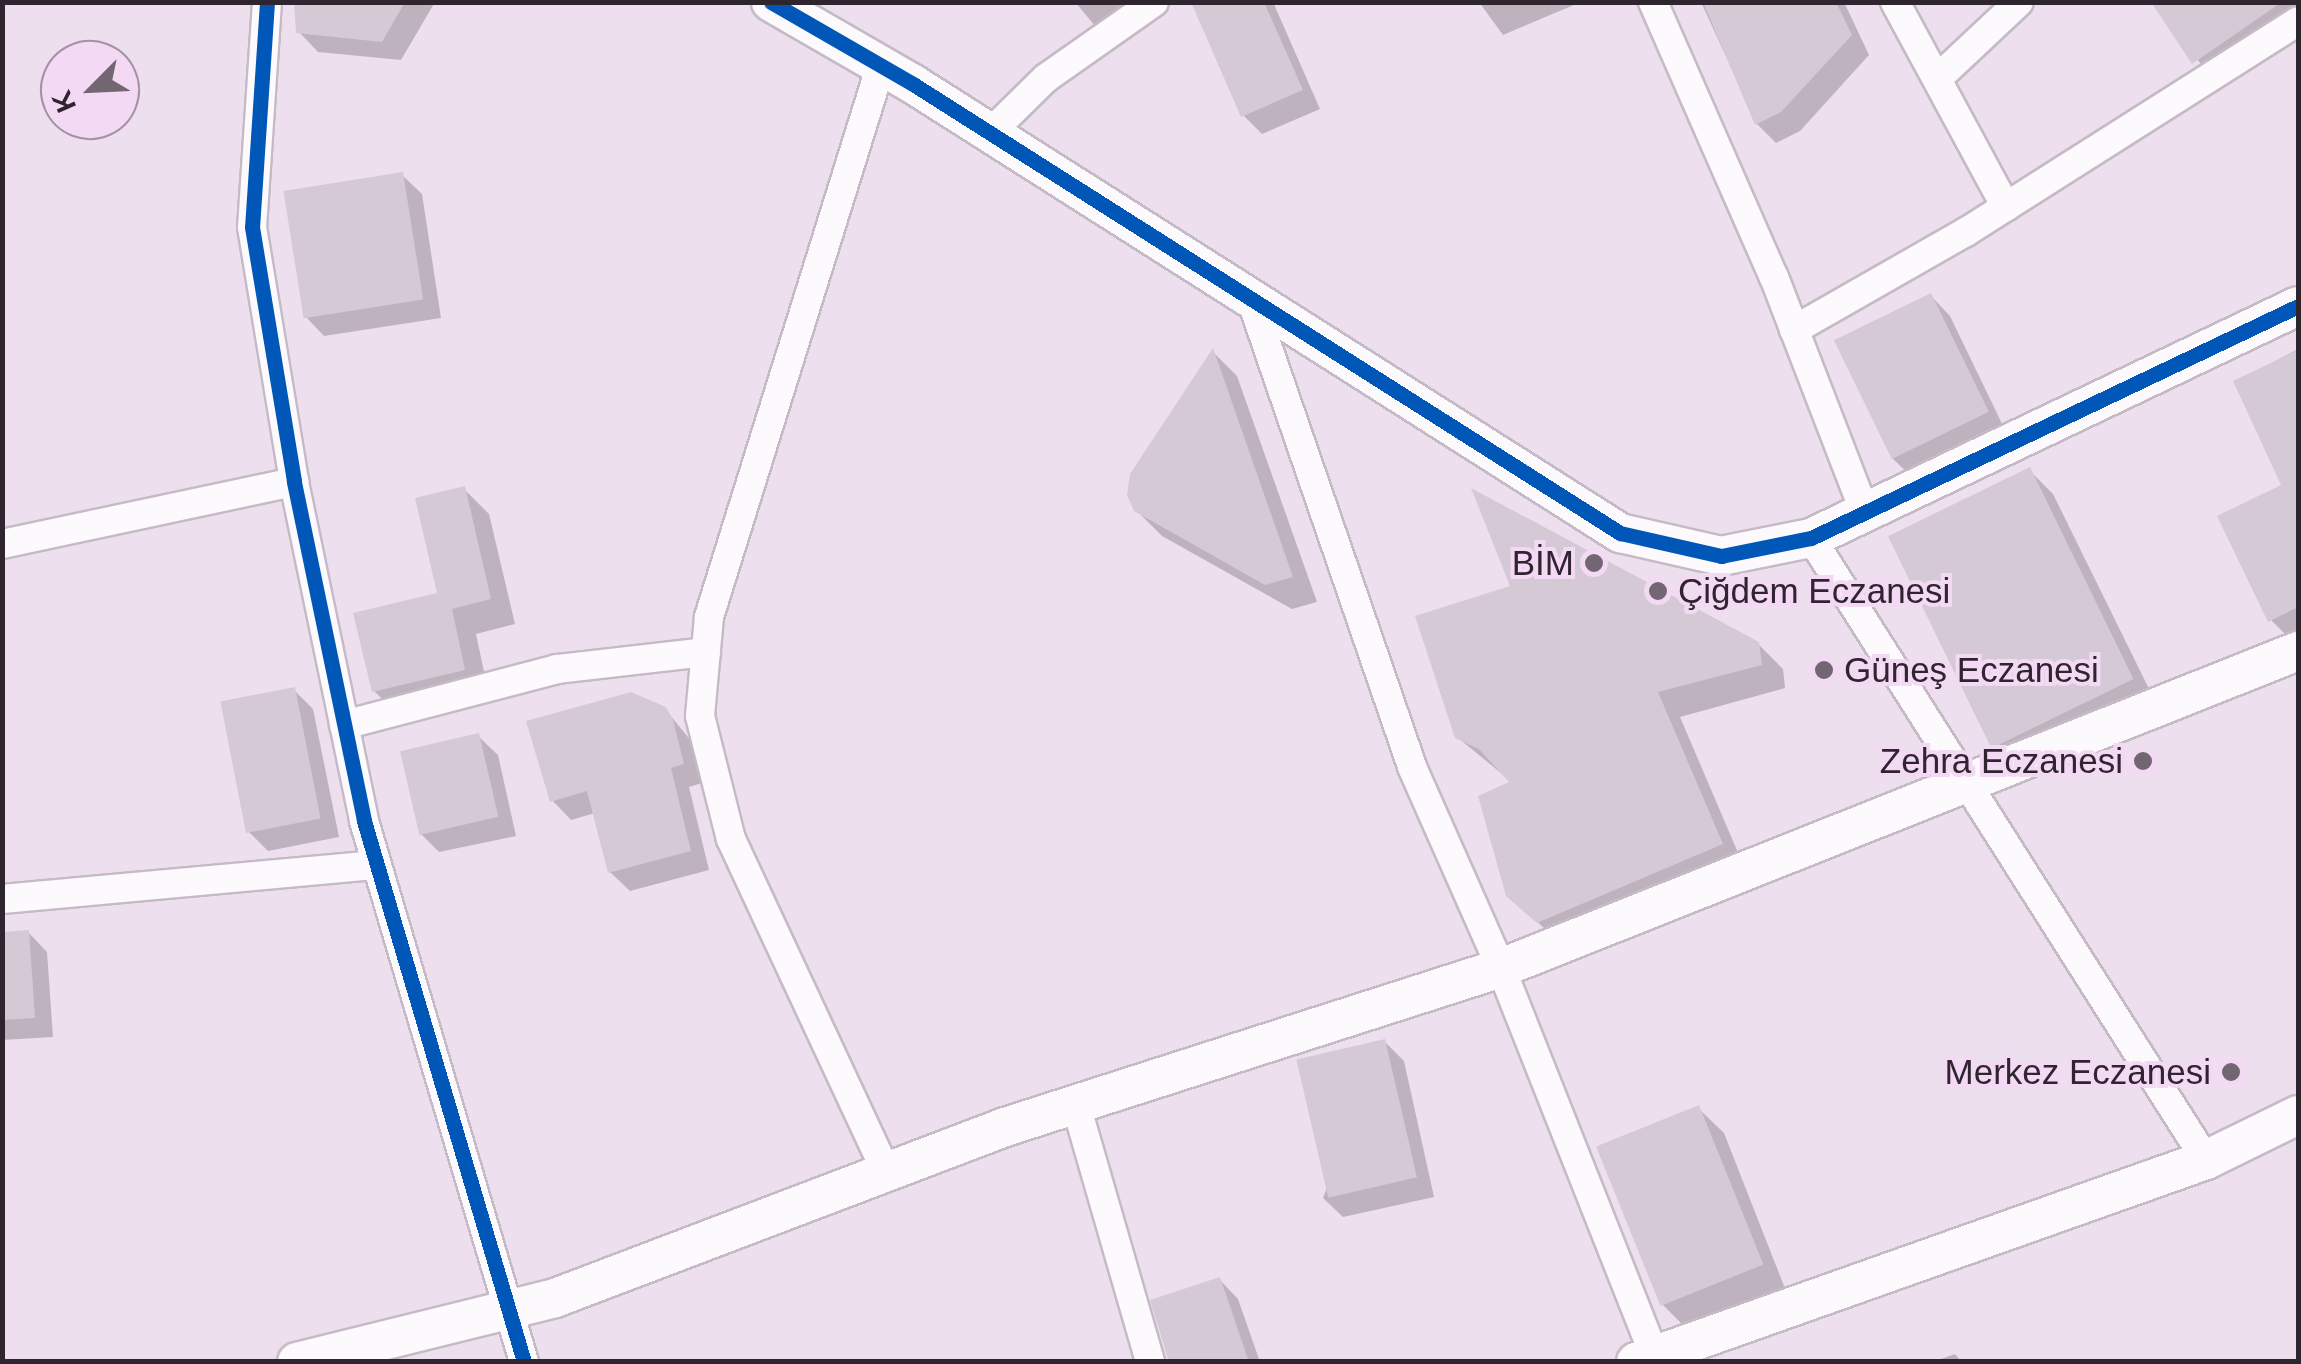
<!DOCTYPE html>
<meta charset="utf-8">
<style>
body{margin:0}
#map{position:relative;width:2301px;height:1364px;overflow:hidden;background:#eedfee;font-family:Helvetica,sans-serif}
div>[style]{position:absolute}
.shadow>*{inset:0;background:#0003}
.building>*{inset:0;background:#d4c9d4;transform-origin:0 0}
.roads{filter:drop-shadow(2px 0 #c6bac6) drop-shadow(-2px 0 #c6bac6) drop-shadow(0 2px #c6bac6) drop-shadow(0 -2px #c6bac6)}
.street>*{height:28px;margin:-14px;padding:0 14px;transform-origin:14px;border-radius:14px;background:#fcfafc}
.secondary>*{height:38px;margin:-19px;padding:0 19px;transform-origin:19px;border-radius:19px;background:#fcfafc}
.cycleway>*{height:15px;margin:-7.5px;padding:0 7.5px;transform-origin:7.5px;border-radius:7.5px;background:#0057b8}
.dots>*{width:28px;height:28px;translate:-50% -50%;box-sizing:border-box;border:5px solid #f4d9f4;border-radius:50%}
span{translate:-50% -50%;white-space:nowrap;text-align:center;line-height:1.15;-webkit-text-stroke:8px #f4d9f4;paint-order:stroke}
.poi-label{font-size:35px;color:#2f252f}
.right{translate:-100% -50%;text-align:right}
.left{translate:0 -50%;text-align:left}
.frame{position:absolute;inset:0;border:5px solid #2f252f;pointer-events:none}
.north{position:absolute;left:40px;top:40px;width:100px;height:100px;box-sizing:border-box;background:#f4d9f4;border:2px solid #a591a5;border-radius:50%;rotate:246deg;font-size:28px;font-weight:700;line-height:40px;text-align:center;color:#2f252f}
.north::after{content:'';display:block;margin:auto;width:35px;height:45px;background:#726672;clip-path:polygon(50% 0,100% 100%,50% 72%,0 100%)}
</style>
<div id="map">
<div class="shadow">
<i style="clip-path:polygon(299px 2px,435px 2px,401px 60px,318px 52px,299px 32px)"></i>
<i style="clip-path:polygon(1075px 2px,1153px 2px,1101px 33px)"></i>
<i style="clip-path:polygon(1193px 2px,1273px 2px,1320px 109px,1262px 134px,1243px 115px)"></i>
<i style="clip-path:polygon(1479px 2px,1581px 2px,1503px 35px)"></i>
<i style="clip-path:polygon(1701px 2px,1844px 2px,1869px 55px,1800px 131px,1776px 143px,1757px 124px)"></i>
<i style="clip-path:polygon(2153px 2px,2298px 2px,2298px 23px,2214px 81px)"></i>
<i style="clip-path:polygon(402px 175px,422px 194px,441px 318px,324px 336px,305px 316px)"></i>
<i style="clip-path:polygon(1931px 296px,1950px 316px,2006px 432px,1913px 478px,1893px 459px)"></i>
<i style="clip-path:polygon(2298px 349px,2298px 643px,2295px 644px,2271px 620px,2284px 486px,2236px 382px)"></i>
<i style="clip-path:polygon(1213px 352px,1237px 376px,1317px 602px,1292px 609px,1162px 536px,1136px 510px)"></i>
<i style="clip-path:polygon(2029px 470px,2053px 494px,2156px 703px,2014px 770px,1990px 746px)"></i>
<i style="clip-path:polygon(464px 489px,489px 514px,515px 624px,476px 634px,489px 695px,400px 716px,374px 691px,440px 595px)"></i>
<i style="clip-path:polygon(1758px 644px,1783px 669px,1785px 688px,1680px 717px,1745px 869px,1563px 946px,1509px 895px,1513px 783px,1457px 737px)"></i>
<i style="clip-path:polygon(294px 690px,313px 709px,339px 837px,268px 851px,249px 832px)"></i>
<i style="clip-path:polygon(665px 709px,692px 742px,702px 783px,689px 787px,709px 870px,630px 891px,610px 872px,595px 813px,571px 820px,552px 800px)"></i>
<i style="clip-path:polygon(478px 736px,498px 755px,516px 836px,439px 852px,420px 833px)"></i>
<i style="clip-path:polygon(28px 932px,47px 952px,53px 1037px,2px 1040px,2px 934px)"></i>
<i style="clip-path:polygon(1385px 1042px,1404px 1061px,1434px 1197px,1343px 1217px,1323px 1198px)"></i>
<i style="clip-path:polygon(1698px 1108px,1724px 1133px,1786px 1291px,1688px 1330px,1663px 1305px)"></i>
<i style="clip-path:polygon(1219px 1279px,1238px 1299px,1260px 1362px,1173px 1362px)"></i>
<i style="clip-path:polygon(1955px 1354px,1962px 1362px,1932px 1362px)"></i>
</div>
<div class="building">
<i style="clip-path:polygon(294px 2px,405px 2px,382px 42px,296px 33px)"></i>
<i style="clip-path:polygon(1191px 2px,1264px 2px,1303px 90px,1241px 117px)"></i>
<i style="clip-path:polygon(1703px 2px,1836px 2px,1852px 35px,1781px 112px,1755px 125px)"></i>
<i style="clip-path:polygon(2151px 2px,2282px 2px,2192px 64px)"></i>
<i style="left:403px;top:172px;width:129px;height:121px;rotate:81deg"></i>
<i style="left:1931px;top:293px;width:132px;height:108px;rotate:64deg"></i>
<i style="clip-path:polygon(1213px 348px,1293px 577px,1265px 585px,1134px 511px,1127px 495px,1130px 474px)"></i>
<i style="clip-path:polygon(2298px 350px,2298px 607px,2268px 622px,2217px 516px,2281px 485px,2233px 381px)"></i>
<i style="left:2030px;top:467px;width:236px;height:158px;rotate:64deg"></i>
<i style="clip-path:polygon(465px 486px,491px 599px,452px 609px,465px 670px,372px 692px,353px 613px,437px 593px,415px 498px)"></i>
<i style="clip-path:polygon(1471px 488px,1759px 642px,1762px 665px,1658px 692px,1723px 844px,1537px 923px,1506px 896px,1478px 796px,1509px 782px,1479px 749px,1455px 738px,1415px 616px,1510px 586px)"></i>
<i style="left:295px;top:687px;width:134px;height:76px;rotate:79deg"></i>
<i style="clip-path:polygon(631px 692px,666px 707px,673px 720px,684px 764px,671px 768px,691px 851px,608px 873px,587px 791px,550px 802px,526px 721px)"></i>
<i style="left:479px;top:733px;width:86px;height:81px;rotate:77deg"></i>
<i style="clip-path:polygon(29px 930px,35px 1018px,2px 1020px,2px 932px)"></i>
<i style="left:1385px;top:1039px;width:142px;height:91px;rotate:77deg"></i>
<i style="left:1699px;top:1105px;width:172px;height:111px;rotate:68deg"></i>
<i style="clip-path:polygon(1220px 1277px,1249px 1362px,1169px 1362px,1150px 1300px)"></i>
</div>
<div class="roads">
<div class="street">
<i style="left:267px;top:2px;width:225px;rotate:93.8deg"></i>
<i style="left:252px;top:227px;width:258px;rotate:80.6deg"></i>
<i style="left:294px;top:482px;width:346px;rotate:78.3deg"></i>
<i style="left:364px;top:821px;width:564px;rotate:73.52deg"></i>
<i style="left:1653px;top:2px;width:300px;rotate:66.3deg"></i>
<i style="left:1774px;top:277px;width:253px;rotate:68.9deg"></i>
<i style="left:1895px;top:2px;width:233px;rotate:61.6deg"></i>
<i style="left:881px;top:65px;width:578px;rotate:107.31deg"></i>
<i style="left:709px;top:617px;width:99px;rotate:95.2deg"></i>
<i style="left:700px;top:716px;width:127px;rotate:75.9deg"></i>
<i style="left:731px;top:839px;width:367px;rotate:65deg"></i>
<i style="left:1937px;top:79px;width:112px;rotate:-43.2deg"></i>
<i style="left:990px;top:133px;width:78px;rotate:-44.5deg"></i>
<i style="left:1046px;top:78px;width:132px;rotate:-35.1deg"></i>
<i style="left:1250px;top:296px;width:498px;rotate:71deg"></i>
<i style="left:1412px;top:767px;width:220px;rotate:66.1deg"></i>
<i style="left:1501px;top:968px;width:424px;rotate:68.4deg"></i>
<i style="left:1794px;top:330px;width:198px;rotate:-29.7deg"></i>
<i style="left:1966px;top:232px;width:393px;rotate:-32.4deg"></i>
<i style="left:1811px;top:538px;width:737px;rotate:57.58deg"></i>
<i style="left:2px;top:544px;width:299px;rotate:-12deg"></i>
<i style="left:344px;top:725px;width:220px;rotate:-14.7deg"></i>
<i style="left:557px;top:669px;width:150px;rotate:-6.5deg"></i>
<i style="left:2px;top:899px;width:376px;rotate:-5.2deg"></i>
<i style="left:1076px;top:1105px;width:267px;rotate:73.9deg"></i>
</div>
<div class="secondary">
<i style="left:771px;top:2px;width:164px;rotate:30deg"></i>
<i style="left:913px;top:84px;width:838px;rotate:32.42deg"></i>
<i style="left:1620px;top:533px;width:104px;rotate:12.8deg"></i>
<i style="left:1721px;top:556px;width:92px;rotate:-11.3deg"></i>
<i style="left:1811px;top:538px;width:539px;rotate:-25.47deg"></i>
<i style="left:297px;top:1362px;width:266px;rotate:-13.9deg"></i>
<i style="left:555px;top:1298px;width:481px;rotate:-20.8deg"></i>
<i style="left:1005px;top:1127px;width:521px;rotate:-17.77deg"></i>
<i style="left:1501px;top:968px;width:858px;rotate:-21.69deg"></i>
<i style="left:1636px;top:1362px;width:605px;rotate:-19.51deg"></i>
<i style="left:2206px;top:1160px;width:102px;rotate:-26.1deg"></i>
</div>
</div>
<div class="cycleway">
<i style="left:267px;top:2px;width:225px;rotate:93.8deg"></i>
<i style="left:252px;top:227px;width:258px;rotate:80.6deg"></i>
<i style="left:294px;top:482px;width:346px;rotate:78.3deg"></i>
<i style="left:364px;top:821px;width:564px;rotate:73.52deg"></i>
<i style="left:771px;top:2px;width:164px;rotate:30deg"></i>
<i style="left:913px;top:84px;width:838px;rotate:32.42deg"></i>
<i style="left:1620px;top:533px;width:104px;rotate:12.8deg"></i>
<i style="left:1721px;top:556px;width:92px;rotate:-11.3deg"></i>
<i style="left:1811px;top:538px;width:539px;rotate:-25.47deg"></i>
</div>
<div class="dots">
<i style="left:1594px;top:563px;background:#726672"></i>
<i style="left:1658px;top:591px;background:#726672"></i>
<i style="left:1824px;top:670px;background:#726672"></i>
<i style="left:2143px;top:761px;background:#726672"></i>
<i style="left:2231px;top:1072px;background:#726672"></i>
</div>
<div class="poi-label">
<span class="right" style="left:1574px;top:563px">BİM</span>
<span class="left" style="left:1678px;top:591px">Çiğdem Eczanesi</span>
<span class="left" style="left:1844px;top:670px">Güneş Eczanesi</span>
<span class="right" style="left:2123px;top:761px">Zehra Eczanesi</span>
<span class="right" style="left:2211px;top:1072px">Merkez Eczanesi</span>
</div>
<div class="frame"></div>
<div class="north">K</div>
</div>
